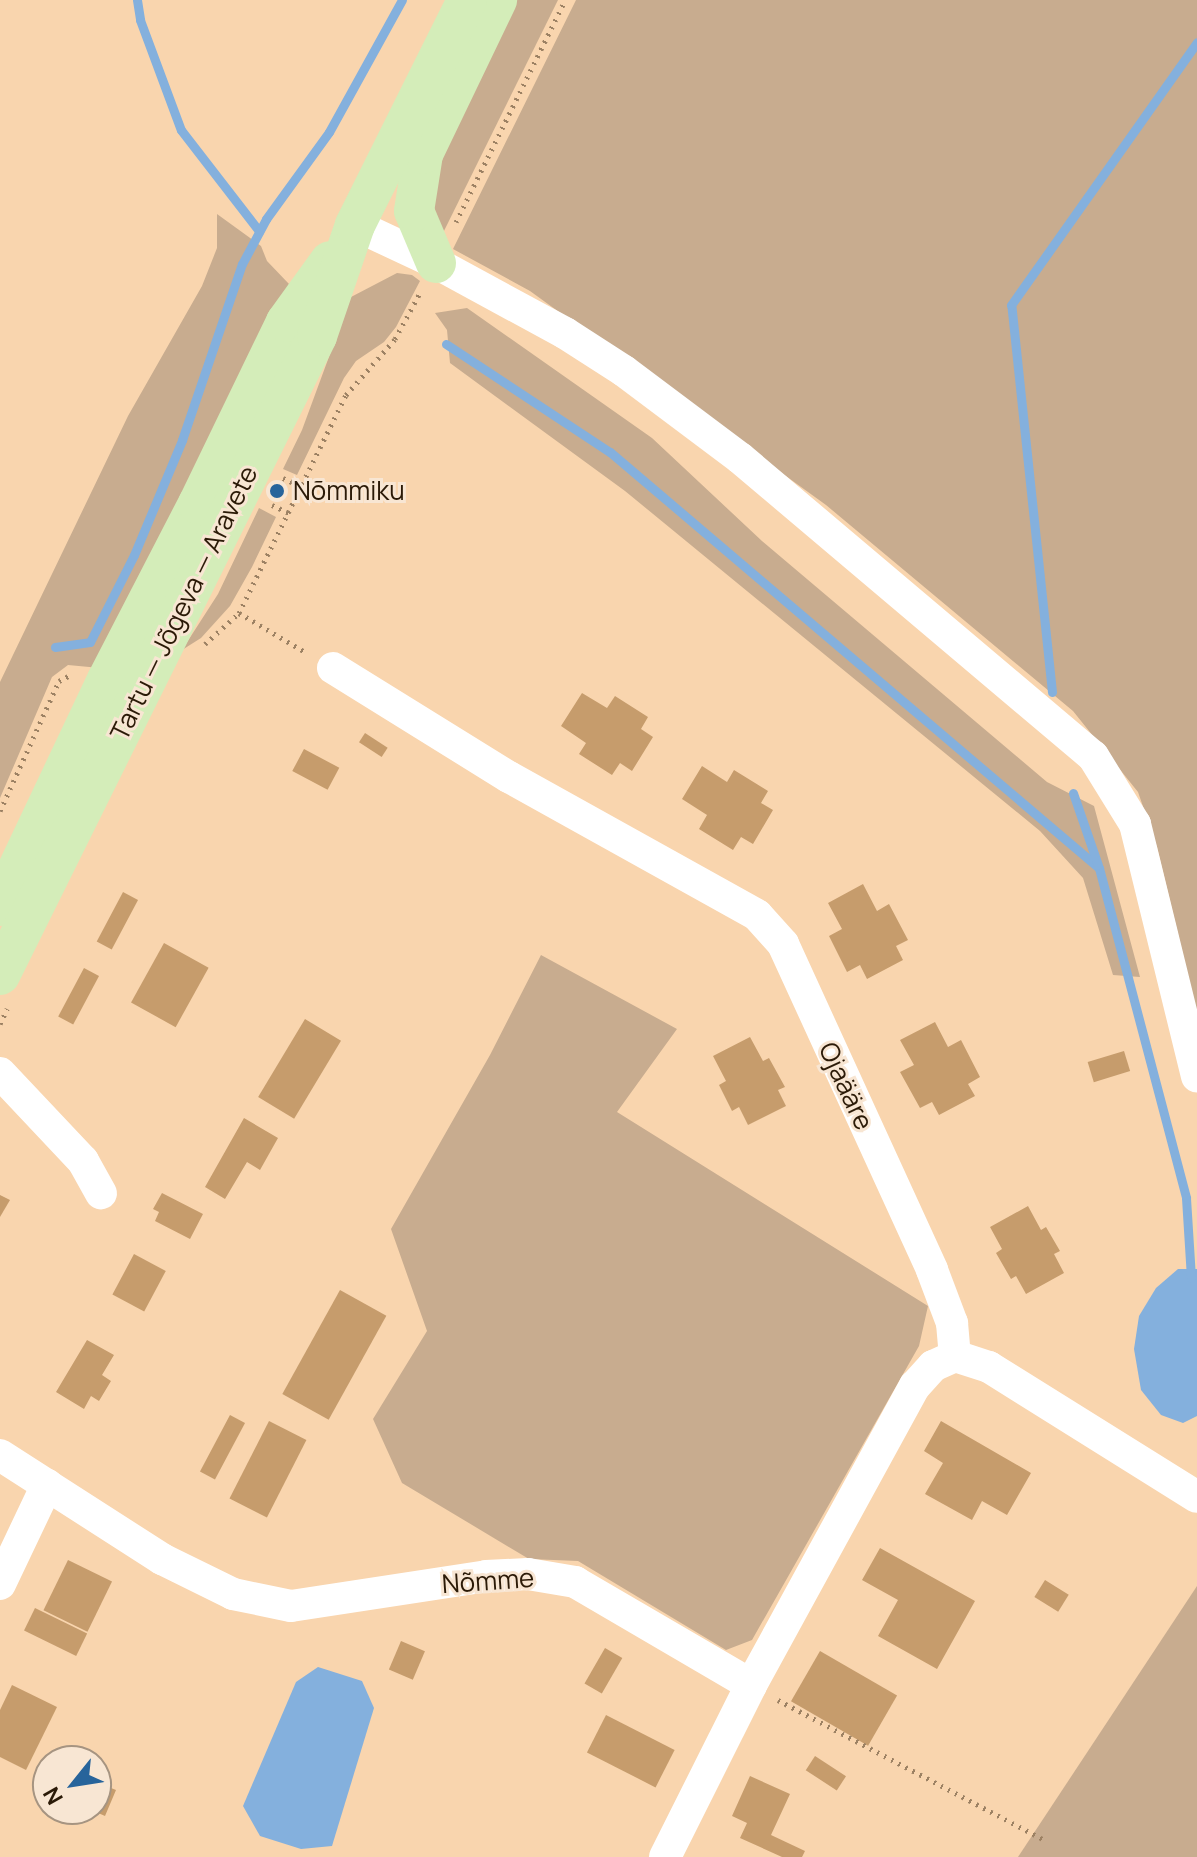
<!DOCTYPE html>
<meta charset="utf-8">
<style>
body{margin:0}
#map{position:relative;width:1197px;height:1857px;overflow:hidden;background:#f9d5ae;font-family:Manrope,sans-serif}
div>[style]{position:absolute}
.green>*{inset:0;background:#c8ac8f}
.water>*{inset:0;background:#84b0dd}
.stream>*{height:9px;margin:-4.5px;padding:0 4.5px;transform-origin:4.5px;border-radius:4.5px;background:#84b0dd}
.building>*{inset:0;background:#c69c6c;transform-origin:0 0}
.path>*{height:5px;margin-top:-2.5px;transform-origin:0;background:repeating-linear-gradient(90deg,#9c8163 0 2px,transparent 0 8px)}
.minor>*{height:32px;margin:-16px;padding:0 16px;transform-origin:16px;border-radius:16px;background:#fff}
.major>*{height:40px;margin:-20px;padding:0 20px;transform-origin:20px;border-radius:20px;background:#d4edb9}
.dots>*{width:22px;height:22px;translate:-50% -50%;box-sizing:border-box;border:4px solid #f8e6d3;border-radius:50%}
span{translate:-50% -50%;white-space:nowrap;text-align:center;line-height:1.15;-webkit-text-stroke:6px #f8e6d3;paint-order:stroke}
.poi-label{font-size:26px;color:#2b1a07}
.left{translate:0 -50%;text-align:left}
.street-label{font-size:26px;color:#2b1a07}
.north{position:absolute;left:32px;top:1745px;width:80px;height:80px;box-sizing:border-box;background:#f8e6d3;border:2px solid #a69481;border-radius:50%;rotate:240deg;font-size:22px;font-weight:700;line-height:32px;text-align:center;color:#2b1a07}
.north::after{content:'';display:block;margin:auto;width:28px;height:36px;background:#27649b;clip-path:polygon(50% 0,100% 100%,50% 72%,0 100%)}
</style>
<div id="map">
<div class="green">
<i style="clip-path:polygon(514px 0,558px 0,441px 237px,432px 219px,430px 167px)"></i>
<i style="clip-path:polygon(576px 0,1197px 0,1197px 1013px,1157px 847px,1138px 792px,1073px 711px,826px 505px,530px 291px,453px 249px)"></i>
<i style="clip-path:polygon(217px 214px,261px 246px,267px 261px,289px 284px,100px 668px,68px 665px,52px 677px,0 798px,0 682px,128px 416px,202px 286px,217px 248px)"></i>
<i style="clip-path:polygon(397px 273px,412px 275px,420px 281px,396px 327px,384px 342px,356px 361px,344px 378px,297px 475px,283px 469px,302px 430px,351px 297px)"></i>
<i style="clip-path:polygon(467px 308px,652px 438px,762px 541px,1047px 782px,1094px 806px,1140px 977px,1113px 975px,1083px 878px,1040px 831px,625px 491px,450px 363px,447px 330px,435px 313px)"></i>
<i style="clip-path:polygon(259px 508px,276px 517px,252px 567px,230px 606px,201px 638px,182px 650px,218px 594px)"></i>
<i style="clip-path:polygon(541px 955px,677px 1029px,617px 1112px,928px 1306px,919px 1346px,752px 1640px,726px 1650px,578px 1561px,529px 1559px,402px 1483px,373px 1419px,427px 1331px,391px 1229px,490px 1055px)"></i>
<i style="clip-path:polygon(1197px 1586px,1197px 1857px,1018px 1857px)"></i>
</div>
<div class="water">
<i style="clip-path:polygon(1178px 1269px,1197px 1269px,1197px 1416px,1183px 1423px,1161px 1415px,1141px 1390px,1134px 1349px,1139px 1316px,1156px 1288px)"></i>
<i style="clip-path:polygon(318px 1667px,362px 1681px,374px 1708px,332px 1846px,301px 1849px,260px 1836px,243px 1806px,296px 1682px)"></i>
</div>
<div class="stream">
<i style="left:137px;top:0;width:20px;rotate:81deg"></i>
<i style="left:140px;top:20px;width:117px;rotate:69.6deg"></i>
<i style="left:181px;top:130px;width:128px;rotate:52.3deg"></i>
<i style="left:446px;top:344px;width:196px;rotate:33.4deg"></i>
<i style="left:610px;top:452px;width:642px;rotate:40.39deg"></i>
<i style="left:1099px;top:868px;width:341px;rotate:75.2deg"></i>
<i style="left:1186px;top:1198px;width:80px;rotate:86.4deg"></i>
<i style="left:55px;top:647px;width:35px;rotate:-8deg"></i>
<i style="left:90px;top:642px;width:97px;rotate:-63.2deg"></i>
<i style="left:134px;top:555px;width:125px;rotate:-67.3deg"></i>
<i style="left:182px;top:440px;width:186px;rotate:-71.2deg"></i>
<i style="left:242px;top:264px;width:51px;rotate:-61.9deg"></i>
<i style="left:266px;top:219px;width:107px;rotate:-54.1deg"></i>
<i style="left:329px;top:132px;width:151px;rotate:-61.1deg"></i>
<i style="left:1052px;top:692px;width:389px;rotate:-96deg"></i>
<i style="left:1011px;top:305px;width:322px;rotate:-54.7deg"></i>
<i style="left:1073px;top:793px;width:76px;rotate:70.9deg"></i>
</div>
<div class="building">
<i style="clip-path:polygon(582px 693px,607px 708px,615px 696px,648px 717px,641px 729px,653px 737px,632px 771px,620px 763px,612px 775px,579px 754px,586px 743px,561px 726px)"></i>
<i style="left:365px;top:733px;width:27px;height:11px;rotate:33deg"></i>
<i style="left:304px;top:749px;width:40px;height:25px;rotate:28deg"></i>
<i style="clip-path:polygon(702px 766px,727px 782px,734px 770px,768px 791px,761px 803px,773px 810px,753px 844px,741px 837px,733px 850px,699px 829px,707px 815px,682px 799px)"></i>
<i style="clip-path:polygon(863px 884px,877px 911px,889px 904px,908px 940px,896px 946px,903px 960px,867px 979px,860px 965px,847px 972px,829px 936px,842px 929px,828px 903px)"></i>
<i style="left:123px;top:892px;width:17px;height:56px;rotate:28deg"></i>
<i style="left:164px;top:943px;width:51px;height:68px;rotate:29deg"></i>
<i style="left:84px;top:968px;width:17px;height:55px;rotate:28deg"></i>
<i style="left:305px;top:1019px;width:42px;height:91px;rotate:31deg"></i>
<i style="clip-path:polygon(935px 1022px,948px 1047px,961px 1040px,980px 1077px,968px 1084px,975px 1096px,939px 1115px,932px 1102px,920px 1108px,900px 1072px,914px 1065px,900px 1040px)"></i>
<i style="clip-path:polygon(750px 1037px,763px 1061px,769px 1058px,785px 1087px,778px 1090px,786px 1106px,748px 1125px,739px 1107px,732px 1111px,719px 1085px,726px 1081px,713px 1056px)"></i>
<i style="left:1124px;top:1051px;width:21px;height:38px;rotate:73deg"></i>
<i style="clip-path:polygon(244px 1118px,278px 1138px,260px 1170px,247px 1162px,225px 1199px,205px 1187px)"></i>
<i style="clip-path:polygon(162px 1193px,203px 1214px,190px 1239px,155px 1221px,159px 1212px,153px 1209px)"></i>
<i style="clip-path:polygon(0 1195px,10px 1200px,0 1217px)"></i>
<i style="clip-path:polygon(1028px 1206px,1041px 1230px,1046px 1227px,1060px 1251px,1054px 1254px,1064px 1273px,1026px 1294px,1016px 1276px,1011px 1279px,996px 1253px,1002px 1249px,990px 1227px)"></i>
<i style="left:134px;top:1254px;width:36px;height:46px;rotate:28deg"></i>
<i style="left:340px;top:1290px;width:53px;height:119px;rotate:29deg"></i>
<i style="clip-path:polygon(87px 1340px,114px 1355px,102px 1375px,111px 1381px,99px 1401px,91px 1396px,84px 1409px,56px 1392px)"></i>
<i style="left:230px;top:1415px;width:17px;height:64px;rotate:28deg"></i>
<i style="left:269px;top:1421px;width:42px;height:87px;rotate:27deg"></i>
<i style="clip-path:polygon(941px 1421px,1031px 1473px,1007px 1515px,982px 1501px,972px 1520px,925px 1494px,943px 1463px,924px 1451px)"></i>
<i style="clip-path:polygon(880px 1548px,975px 1601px,937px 1669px,878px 1636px,898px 1600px,862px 1580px)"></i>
<i style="left:68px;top:1560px;width:49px;height:56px;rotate:26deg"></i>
<i style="left:1045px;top:1580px;width:28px;height:20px;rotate:32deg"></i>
<i style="left:35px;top:1608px;width:58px;height:25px;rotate:26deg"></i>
<i style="left:401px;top:1641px;width:26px;height:31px;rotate:23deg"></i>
<i style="left:605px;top:1648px;width:20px;height:41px;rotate:30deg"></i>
<i style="left:820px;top:1651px;width:89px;height:58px;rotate:30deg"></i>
<i style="clip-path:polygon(12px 1685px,57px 1707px,26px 1770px,0 1757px,0 1710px)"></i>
<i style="left:606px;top:1715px;width:77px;height:42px;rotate:27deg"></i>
<i style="left:815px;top:1756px;width:37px;height:17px;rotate:33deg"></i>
<i style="clip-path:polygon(750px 1776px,790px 1794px,771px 1835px,805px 1851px,802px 1857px,782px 1857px,740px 1838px,747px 1823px,732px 1816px)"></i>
<i style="clip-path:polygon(96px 1782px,116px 1790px,105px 1816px,89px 1809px,96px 1809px)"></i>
</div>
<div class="path">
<i style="left:456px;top:222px;width:247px;rotate:-63.8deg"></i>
<i style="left:283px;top:478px;width:21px;rotate:25deg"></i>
<i style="left:272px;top:505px;width:19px;rotate:25deg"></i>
<i style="left:239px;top:613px;width:79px;rotate:30.5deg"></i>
<i style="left:205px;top:644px;width:46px;rotate:-42.4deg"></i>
<i style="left:239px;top:613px;width:243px;rotate:-63.9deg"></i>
<i style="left:346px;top:395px;width:74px;rotate:-48.8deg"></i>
<i style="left:395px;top:339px;width:55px;rotate:-61.6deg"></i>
<i style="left:0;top:811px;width:143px;rotate:-65.6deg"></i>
<i style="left:59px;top:681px;width:15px;rotate:-28deg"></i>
<i style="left:0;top:1024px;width:17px;rotate:-65deg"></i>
<i style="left:778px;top:1700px;width:303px;rotate:27.7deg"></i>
</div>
<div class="minor">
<i style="left:355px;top:225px;width:89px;rotate:25.1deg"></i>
<i style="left:436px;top:263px;width:147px;rotate:28.5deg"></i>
<i style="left:565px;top:333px;width:70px;rotate:32.8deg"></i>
<i style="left:624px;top:371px;width:145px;rotate:36.9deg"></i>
<i style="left:740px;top:458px;width:462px;rotate:40.2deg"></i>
<i style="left:1093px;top:756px;width:80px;rotate:58.3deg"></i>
<i style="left:1135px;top:824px;width:260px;rotate:76.2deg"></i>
<i style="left:333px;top:668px;width:207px;rotate:31.8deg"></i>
<i style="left:509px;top:777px;width:284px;rotate:29.1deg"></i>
<i style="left:757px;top:915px;width:39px;rotate:48deg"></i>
<i style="left:783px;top:944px;width:358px;rotate:65.4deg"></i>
<i style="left:932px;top:1270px;width:57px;rotate:69.3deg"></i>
<i style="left:952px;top:1323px;width:33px;rotate:85deg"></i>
<i style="left:0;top:1073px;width:121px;rotate:46.7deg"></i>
<i style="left:83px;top:1161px;width:37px;rotate:61deg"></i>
<i style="left:955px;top:1356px;width:36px;rotate:18deg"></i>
<i style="left:989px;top:1367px;width:245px;rotate:32deg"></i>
<i style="left:0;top:1455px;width:193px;rotate:32.7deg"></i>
<i style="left:162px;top:1559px;width:79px;rotate:26.2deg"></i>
<i style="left:233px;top:1594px;width:59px;rotate:11.7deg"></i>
<i style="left:291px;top:1606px;width:197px;rotate:-8.7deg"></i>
<i style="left:486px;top:1576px;width:42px;rotate:-2.7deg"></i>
<i style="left:528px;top:1574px;width:48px;rotate:9.7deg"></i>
<i style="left:575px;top:1582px;width:204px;rotate:30.3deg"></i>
<i style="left:0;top:1584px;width:110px;rotate:-64.6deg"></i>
<i style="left:665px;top:1857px;width:192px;rotate:-63.4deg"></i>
<i style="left:751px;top:1685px;width:341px;rotate:-61.3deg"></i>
<i style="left:915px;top:1386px;width:27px;rotate:-48deg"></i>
<i style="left:933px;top:1366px;width:24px;rotate:-24deg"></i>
</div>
<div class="major">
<i style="left:436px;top:263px;width:56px;rotate:-112.9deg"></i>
<i style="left:414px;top:211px;width:58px;rotate:-81deg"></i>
<i style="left:423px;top:154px;width:171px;rotate:-64.3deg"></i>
<i style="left:0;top:906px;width:250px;rotate:-64.7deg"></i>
<i style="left:107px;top:680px;width:198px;rotate:-62.7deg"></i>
<i style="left:198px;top:504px;width:202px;rotate:-64.2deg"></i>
<i style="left:286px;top:322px;width:75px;rotate:-54.2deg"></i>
<i style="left:0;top:975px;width:713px;rotate:-63.61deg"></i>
<i style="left:317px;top:336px;width:117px;rotate:-71.1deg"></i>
<i style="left:355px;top:225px;width:251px;rotate:-63.5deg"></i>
</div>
<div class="dots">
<i style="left:277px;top:491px;background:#27649b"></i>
</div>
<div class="poi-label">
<span class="left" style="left:293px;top:491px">Nõmmiku</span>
</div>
<div class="street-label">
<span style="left:184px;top:603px;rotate:-64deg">Tartu — Jõgeva — Aravete</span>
<span style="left:846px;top:1086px;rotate:65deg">Ojaääre</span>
<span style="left:488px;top:1581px;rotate:-4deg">Nõmme</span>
</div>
<div class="north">N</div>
</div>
